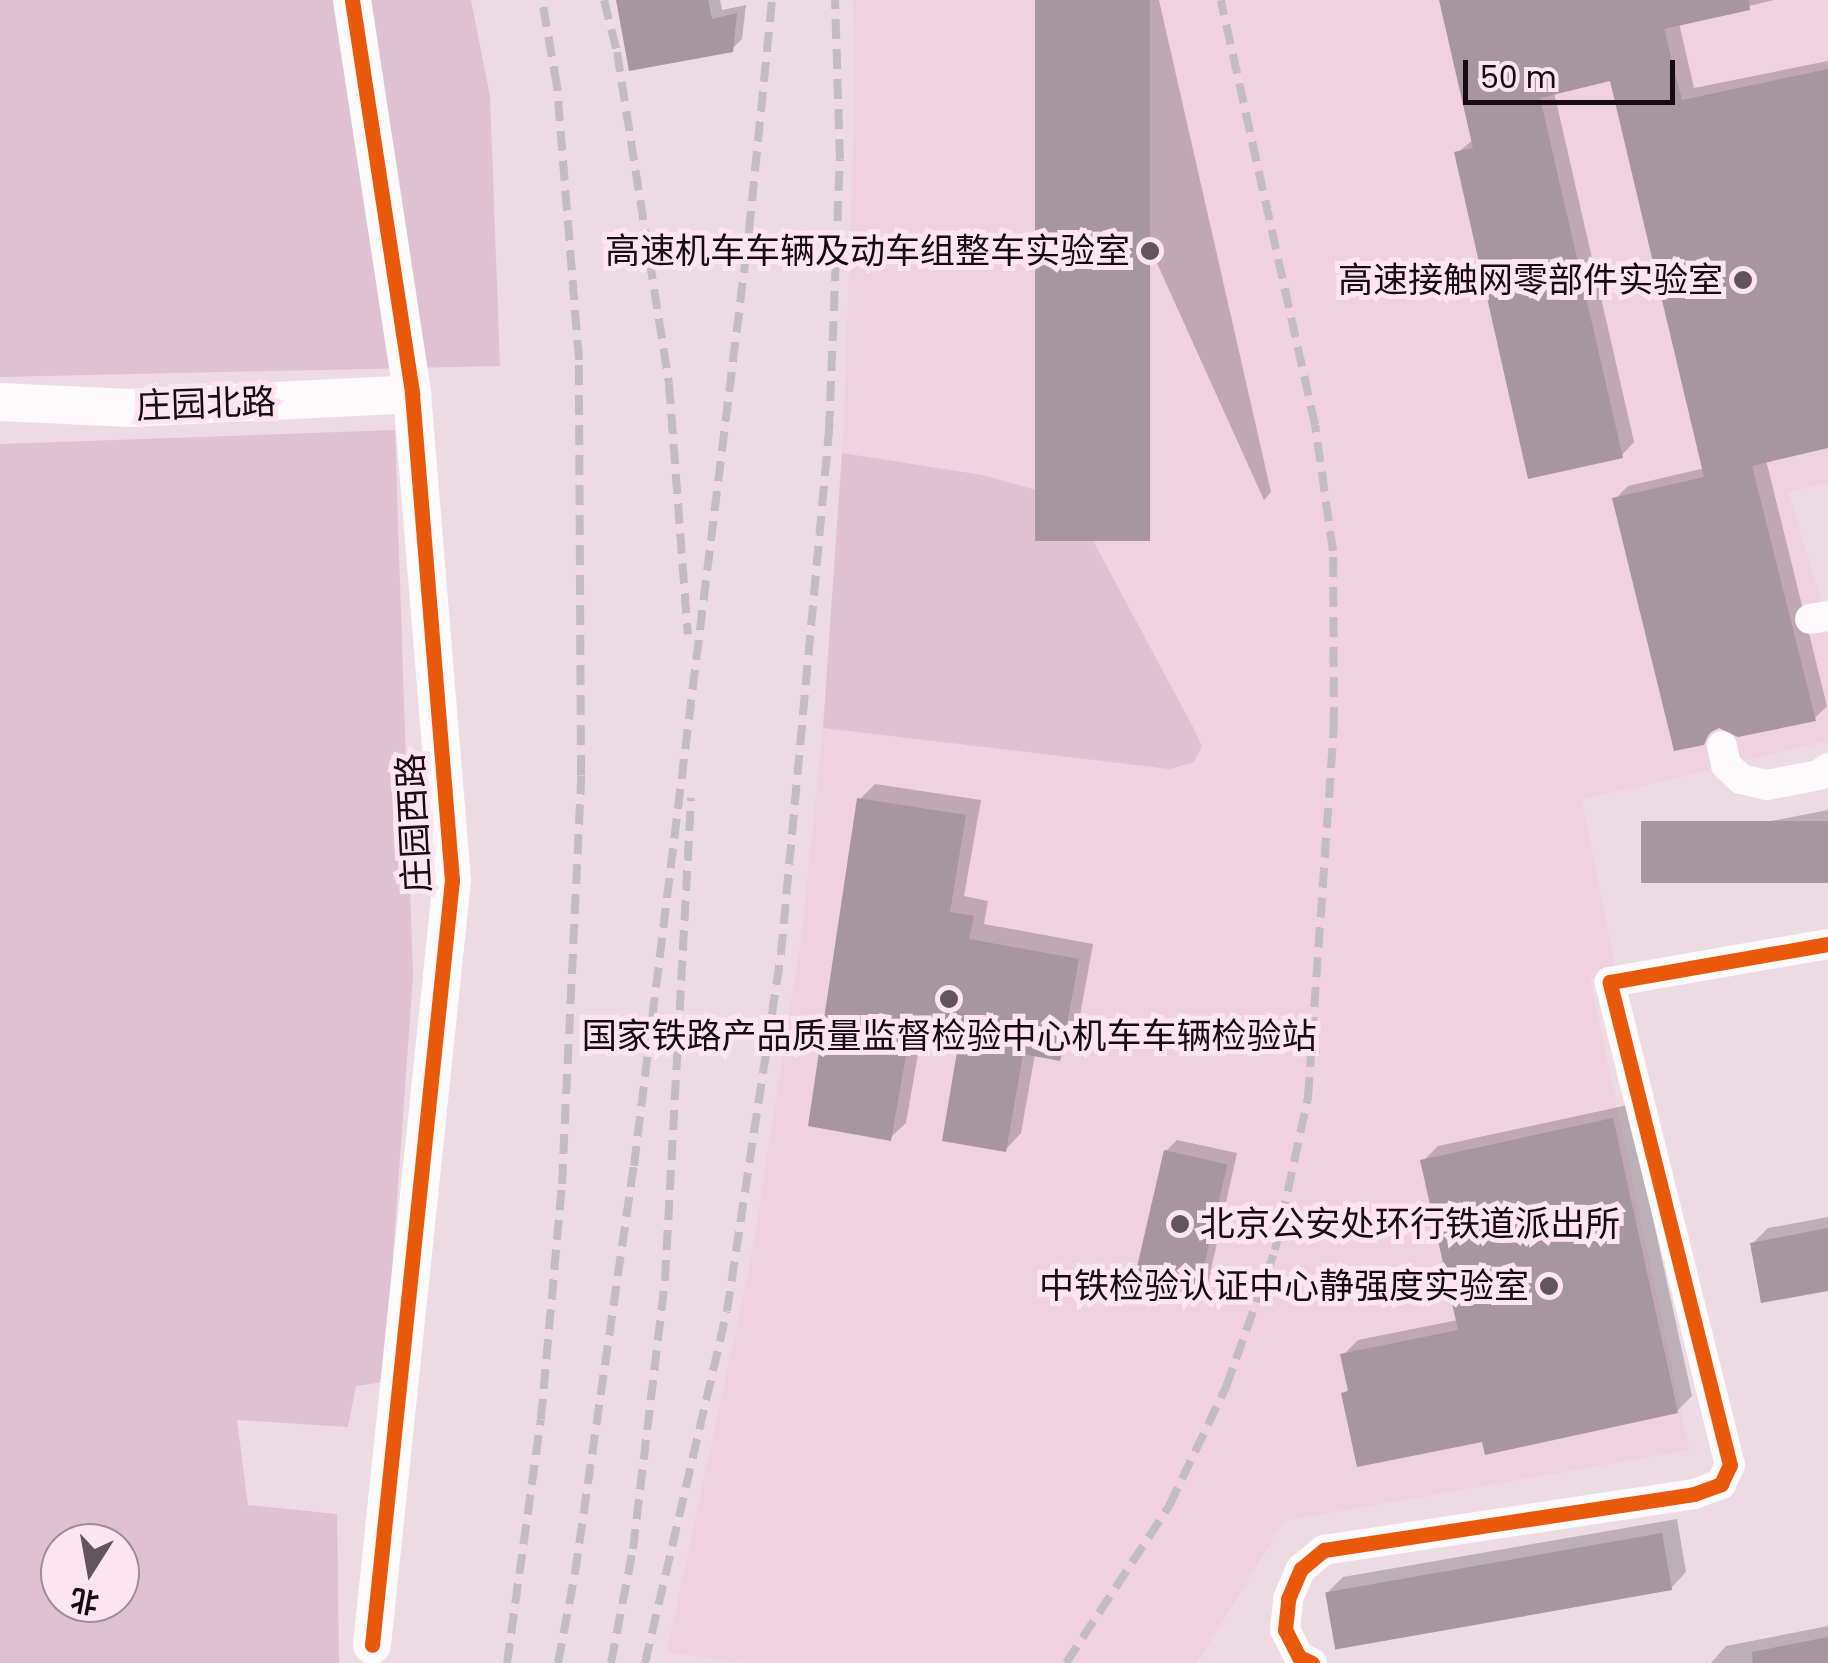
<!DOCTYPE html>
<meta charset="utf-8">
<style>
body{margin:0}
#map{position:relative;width:1828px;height:1663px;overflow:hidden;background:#eddbe4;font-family:Poppins,"Noto Sans SC",sans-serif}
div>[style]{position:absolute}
.built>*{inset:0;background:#efd1e0}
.green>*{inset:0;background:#e0c1d1}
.shadow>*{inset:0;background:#0003}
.building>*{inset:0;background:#a6969e;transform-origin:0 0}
.minor>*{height:30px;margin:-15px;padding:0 15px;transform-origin:15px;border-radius:15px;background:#fcfafb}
.tertiary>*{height:38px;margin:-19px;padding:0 19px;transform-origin:19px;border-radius:19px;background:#fcfafb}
.rail>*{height:8px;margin-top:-4px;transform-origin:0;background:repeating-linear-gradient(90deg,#c2bdc0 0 20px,transparent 0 30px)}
.cycleway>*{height:15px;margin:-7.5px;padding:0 7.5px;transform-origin:7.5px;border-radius:7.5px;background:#e8590c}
.dots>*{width:28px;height:28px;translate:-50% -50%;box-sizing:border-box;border:5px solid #fee3f1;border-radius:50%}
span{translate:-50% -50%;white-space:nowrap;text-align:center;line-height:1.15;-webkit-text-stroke:10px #fee3f1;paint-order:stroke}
.poi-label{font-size:35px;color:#150b10}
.right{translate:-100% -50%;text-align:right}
.left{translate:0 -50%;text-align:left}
.street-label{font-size:35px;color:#150b10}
.north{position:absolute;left:40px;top:1523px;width:100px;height:100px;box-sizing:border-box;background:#fee3f1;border:2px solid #a18d97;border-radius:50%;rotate:191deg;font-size:28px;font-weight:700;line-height:40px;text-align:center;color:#150b10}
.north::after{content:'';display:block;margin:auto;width:35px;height:45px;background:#61545a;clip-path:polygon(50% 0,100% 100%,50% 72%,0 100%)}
.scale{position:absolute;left:1463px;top:60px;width:212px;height:45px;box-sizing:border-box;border:5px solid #150b10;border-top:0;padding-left:12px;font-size:30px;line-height:35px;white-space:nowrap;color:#150b10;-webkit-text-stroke:8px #fee3f1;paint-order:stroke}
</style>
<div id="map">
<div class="built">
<i style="clip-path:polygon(853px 0,1828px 0,1828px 483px,1788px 492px,1828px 624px,1828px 741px,1582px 800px,1616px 971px,1590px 979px,1689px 1450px,1284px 1521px,1197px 1663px,743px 1663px,667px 1652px,752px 1254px,802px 932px,823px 728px,844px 421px,855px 94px)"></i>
</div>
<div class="green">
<i style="clip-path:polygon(0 0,471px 0,490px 96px,500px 366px,0 377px)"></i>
<i style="clip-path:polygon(evenodd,395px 430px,413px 976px,384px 1382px,356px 1386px,348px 1427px,237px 1420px,248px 1505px,337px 1514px,339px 1663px,0 1663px,0 444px,395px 430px,60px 1543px,120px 1543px,120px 1603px,60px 1603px,60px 1543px)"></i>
<i style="clip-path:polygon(842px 453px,982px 475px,1059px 496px,1082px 520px,1194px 729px,1202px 746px,1194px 762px,1170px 769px,823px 728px)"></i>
</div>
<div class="shadow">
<i style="clip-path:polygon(618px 0,720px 0,722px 10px,746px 5px,742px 39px,732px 49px)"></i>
<i style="clip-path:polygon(1038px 0,1159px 0,1271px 492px,1264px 500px)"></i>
<i style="clip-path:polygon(1441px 0,1774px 0,1679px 23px,1694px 88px,1828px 61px,1828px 445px,1766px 460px,1827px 706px,1814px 719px,1718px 724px,1703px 742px,1615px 499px,1628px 486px,1705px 468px,1612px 78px,1554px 92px,1634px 442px,1622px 455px,1457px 153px,1474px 139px)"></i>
<i style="clip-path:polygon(875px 784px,981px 800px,964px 896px,988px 901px,984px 924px,1093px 944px,1075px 1043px,1060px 1058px,1035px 1054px,1021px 1133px,1006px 1149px,961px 1044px,921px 1037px,906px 1123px,890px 1138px,859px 800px)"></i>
<i style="clip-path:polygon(1828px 810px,1828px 880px,1647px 858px,1662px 842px)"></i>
<i style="clip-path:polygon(1628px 1105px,1692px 1396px,1677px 1411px,1484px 1439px,1344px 1394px,1350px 1388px,1343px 1355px,1358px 1340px,1458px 1320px,1423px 1161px,1438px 1146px)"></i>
<i style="clip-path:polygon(1177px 1140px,1237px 1153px,1208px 1283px,1197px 1295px,1166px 1151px)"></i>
<i style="clip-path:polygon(1828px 1217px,1828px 1289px,1752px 1244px,1768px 1228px)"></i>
<i style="clip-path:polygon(1677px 1519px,1686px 1572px,1671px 1588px,1328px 1592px,1343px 1577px)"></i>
<i style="clip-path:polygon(1828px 1626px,1828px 1663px,1711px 1663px,1726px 1646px)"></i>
</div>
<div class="building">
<i style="clip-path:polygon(616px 0,708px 0,712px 19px,737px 13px,733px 52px,629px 71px)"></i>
<i style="left:1035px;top:0;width:115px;height:541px"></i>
<i style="clip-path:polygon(1439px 0,1749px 0,1750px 10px,1664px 29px,1682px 100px,1828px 69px,1828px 448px,1752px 466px,1816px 721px,1738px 737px,1719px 728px,1709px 733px,1704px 745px,1674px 751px,1612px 498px,1704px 477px,1610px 81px,1540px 98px,1623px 458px,1528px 479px,1454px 152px,1473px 148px)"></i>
<i style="clip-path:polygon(857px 798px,966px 815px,950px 912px,974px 916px,969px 939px,1079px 959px,1060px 1061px,1023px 1054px,1006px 1152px,942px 1141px,958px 1046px,909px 1038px,891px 1141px,808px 1126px)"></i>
<i style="left:1828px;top:821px;width:62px;height:187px;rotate:90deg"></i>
<i style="clip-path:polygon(1613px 1118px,1678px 1413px,1485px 1455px,1482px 1442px,1357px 1467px,1341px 1393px,1348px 1391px,1340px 1354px,1458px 1330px,1420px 1160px)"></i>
<i style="left:1164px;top:1150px;width:65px;height:136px;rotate:13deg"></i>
<i style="clip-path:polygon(1828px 1228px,1828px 1291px,1761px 1303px,1750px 1243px)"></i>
<i style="left:1662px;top:1533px;width:58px;height:342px;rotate:80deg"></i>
<i style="clip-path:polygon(1828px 1637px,1828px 1663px,1753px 1663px,1752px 1652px)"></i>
</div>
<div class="minor">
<i style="left:1810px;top:619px;width:18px;rotate:-9deg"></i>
<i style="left:1722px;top:746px;width:19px;rotate:78deg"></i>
<i style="left:1726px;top:765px;width:21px;rotate:43deg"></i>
<i style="left:1741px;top:779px;width:27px;rotate:13deg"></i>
<i style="left:1767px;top:785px;width:53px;rotate:-10.9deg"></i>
<i style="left:1819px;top:775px;width:11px;rotate:-38deg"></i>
<i style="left:1312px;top:1663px;width:14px;rotate:-155deg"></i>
<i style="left:1299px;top:1657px;width:30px;rotate:-117deg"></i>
<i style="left:1285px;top:1630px;width:31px;rotate:-84deg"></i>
<i style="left:1288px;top:1599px;width:33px;rotate:-67deg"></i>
<i style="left:1301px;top:1569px;width:30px;rotate:-40deg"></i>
<i style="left:1324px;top:1550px;width:374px;rotate:-8.6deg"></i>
<i style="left:1694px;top:1494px;width:29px;rotate:-20deg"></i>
<i style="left:1721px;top:1484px;width:21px;rotate:-65deg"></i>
<i style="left:1730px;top:1465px;width:498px;rotate:-104deg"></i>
<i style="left:1610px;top:982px;width:221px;rotate:-9.9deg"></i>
</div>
<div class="tertiary">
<i style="left:352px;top:0;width:399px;rotate:81.3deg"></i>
<i style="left:412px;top:394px;width:488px;rotate:85.3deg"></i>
<i style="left:452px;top:880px;width:769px;rotate:95.97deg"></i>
<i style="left:0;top:402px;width:130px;rotate:2.6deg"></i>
<i style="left:130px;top:408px;width:282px;rotate:-2.8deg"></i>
</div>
<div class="rail">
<i style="left:604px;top:0;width:54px;rotate:76deg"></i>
<i style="left:617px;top:52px;width:336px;rotate:81.1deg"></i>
<i style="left:669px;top:384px;width:251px;rotate:85.7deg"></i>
<i style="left:507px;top:1663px;width:246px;rotate:-82.1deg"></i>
<i style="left:541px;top:1419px;width:236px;rotate:-84.9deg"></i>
<i style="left:562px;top:1184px;width:409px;rotate:-87.3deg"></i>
<i style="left:581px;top:775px;width:415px;rotate:-90.3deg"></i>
<i style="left:579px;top:360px;width:275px;rotate:-94.6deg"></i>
<i style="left:557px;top:86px;width:87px;rotate:-99.9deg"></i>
<i style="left:558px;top:1663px;width:92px;rotate:-79.3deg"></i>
<i style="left:575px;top:1573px;width:411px;rotate:-81.8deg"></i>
<i style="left:634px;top:1166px;width:942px;rotate:-82.99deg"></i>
<i style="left:749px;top:231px;width:232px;rotate:-84.3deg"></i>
<i style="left:611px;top:1663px;width:116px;rotate:-79.1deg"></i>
<i style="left:633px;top:1549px;width:271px;rotate:-83.2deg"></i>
<i style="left:665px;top:1280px;width:483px;rotate:-86.9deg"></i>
<i style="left:645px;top:1663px;width:361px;rotate:-76.9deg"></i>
<i style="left:727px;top:1311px;width:361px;rotate:-81.4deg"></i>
<i style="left:781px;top:954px;width:525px;rotate:-84.76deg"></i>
<i style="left:829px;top:431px;width:272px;rotate:-87.7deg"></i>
<i style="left:840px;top:159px;width:159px;rotate:-91.8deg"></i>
<i style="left:1066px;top:1663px;width:188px;rotate:-56.7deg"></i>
<i style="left:1169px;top:1506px;width:132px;rotate:-64.4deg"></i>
<i style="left:1226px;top:1387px;width:145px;rotate:-70.3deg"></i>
<i style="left:1275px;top:1250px;width:157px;rotate:-77.8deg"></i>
<i style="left:1308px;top:1097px;width:371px;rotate:-86deg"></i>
<i style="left:1334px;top:727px;width:176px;rotate:-90.3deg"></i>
<i style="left:1333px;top:551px;width:127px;rotate:-98.1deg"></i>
<i style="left:1315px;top:425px;width:435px;rotate:-102.5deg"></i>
</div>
<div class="cycleway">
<i style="left:352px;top:0;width:399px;rotate:81.3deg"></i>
<i style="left:412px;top:394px;width:488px;rotate:85.3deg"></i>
<i style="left:452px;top:880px;width:769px;rotate:95.97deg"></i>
<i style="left:1312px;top:1663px;width:14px;rotate:-155deg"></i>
<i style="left:1299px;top:1657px;width:30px;rotate:-117deg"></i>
<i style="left:1285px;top:1630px;width:31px;rotate:-84deg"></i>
<i style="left:1288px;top:1599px;width:33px;rotate:-67deg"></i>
<i style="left:1301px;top:1569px;width:30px;rotate:-40deg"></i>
<i style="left:1324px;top:1550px;width:374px;rotate:-8.6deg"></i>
<i style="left:1694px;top:1494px;width:29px;rotate:-20deg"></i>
<i style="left:1721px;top:1484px;width:21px;rotate:-65deg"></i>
<i style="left:1730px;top:1465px;width:498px;rotate:-104deg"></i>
<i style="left:1610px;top:982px;width:221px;rotate:-9.9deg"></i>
</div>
<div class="dots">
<i style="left:1150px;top:251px;background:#61545a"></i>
<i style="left:1743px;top:280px;background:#61545a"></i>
<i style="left:949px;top:999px;background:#61545a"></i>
<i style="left:1180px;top:1224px;background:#61545a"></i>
<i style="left:1549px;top:1286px;background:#61545a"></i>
</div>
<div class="poi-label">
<span class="right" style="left:1130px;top:251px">高速机车车辆及动车组整车实验室</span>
<span class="right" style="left:1723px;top:280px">高速接触网零部件实验室</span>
<span style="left:949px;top:1036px">国家铁路产品质量监督检验中心机车车辆检验站</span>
<span class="left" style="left:1200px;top:1224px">北京公安处环行铁道派出所</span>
<span class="right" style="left:1529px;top:1286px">中铁检验认证中心静强度实验室</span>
</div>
<div class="street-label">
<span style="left:206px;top:404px;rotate:-2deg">庄园北路</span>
<span style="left:414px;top:823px;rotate:-93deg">庄园西路</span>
</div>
<div class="north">北</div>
<div class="scale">50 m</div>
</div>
